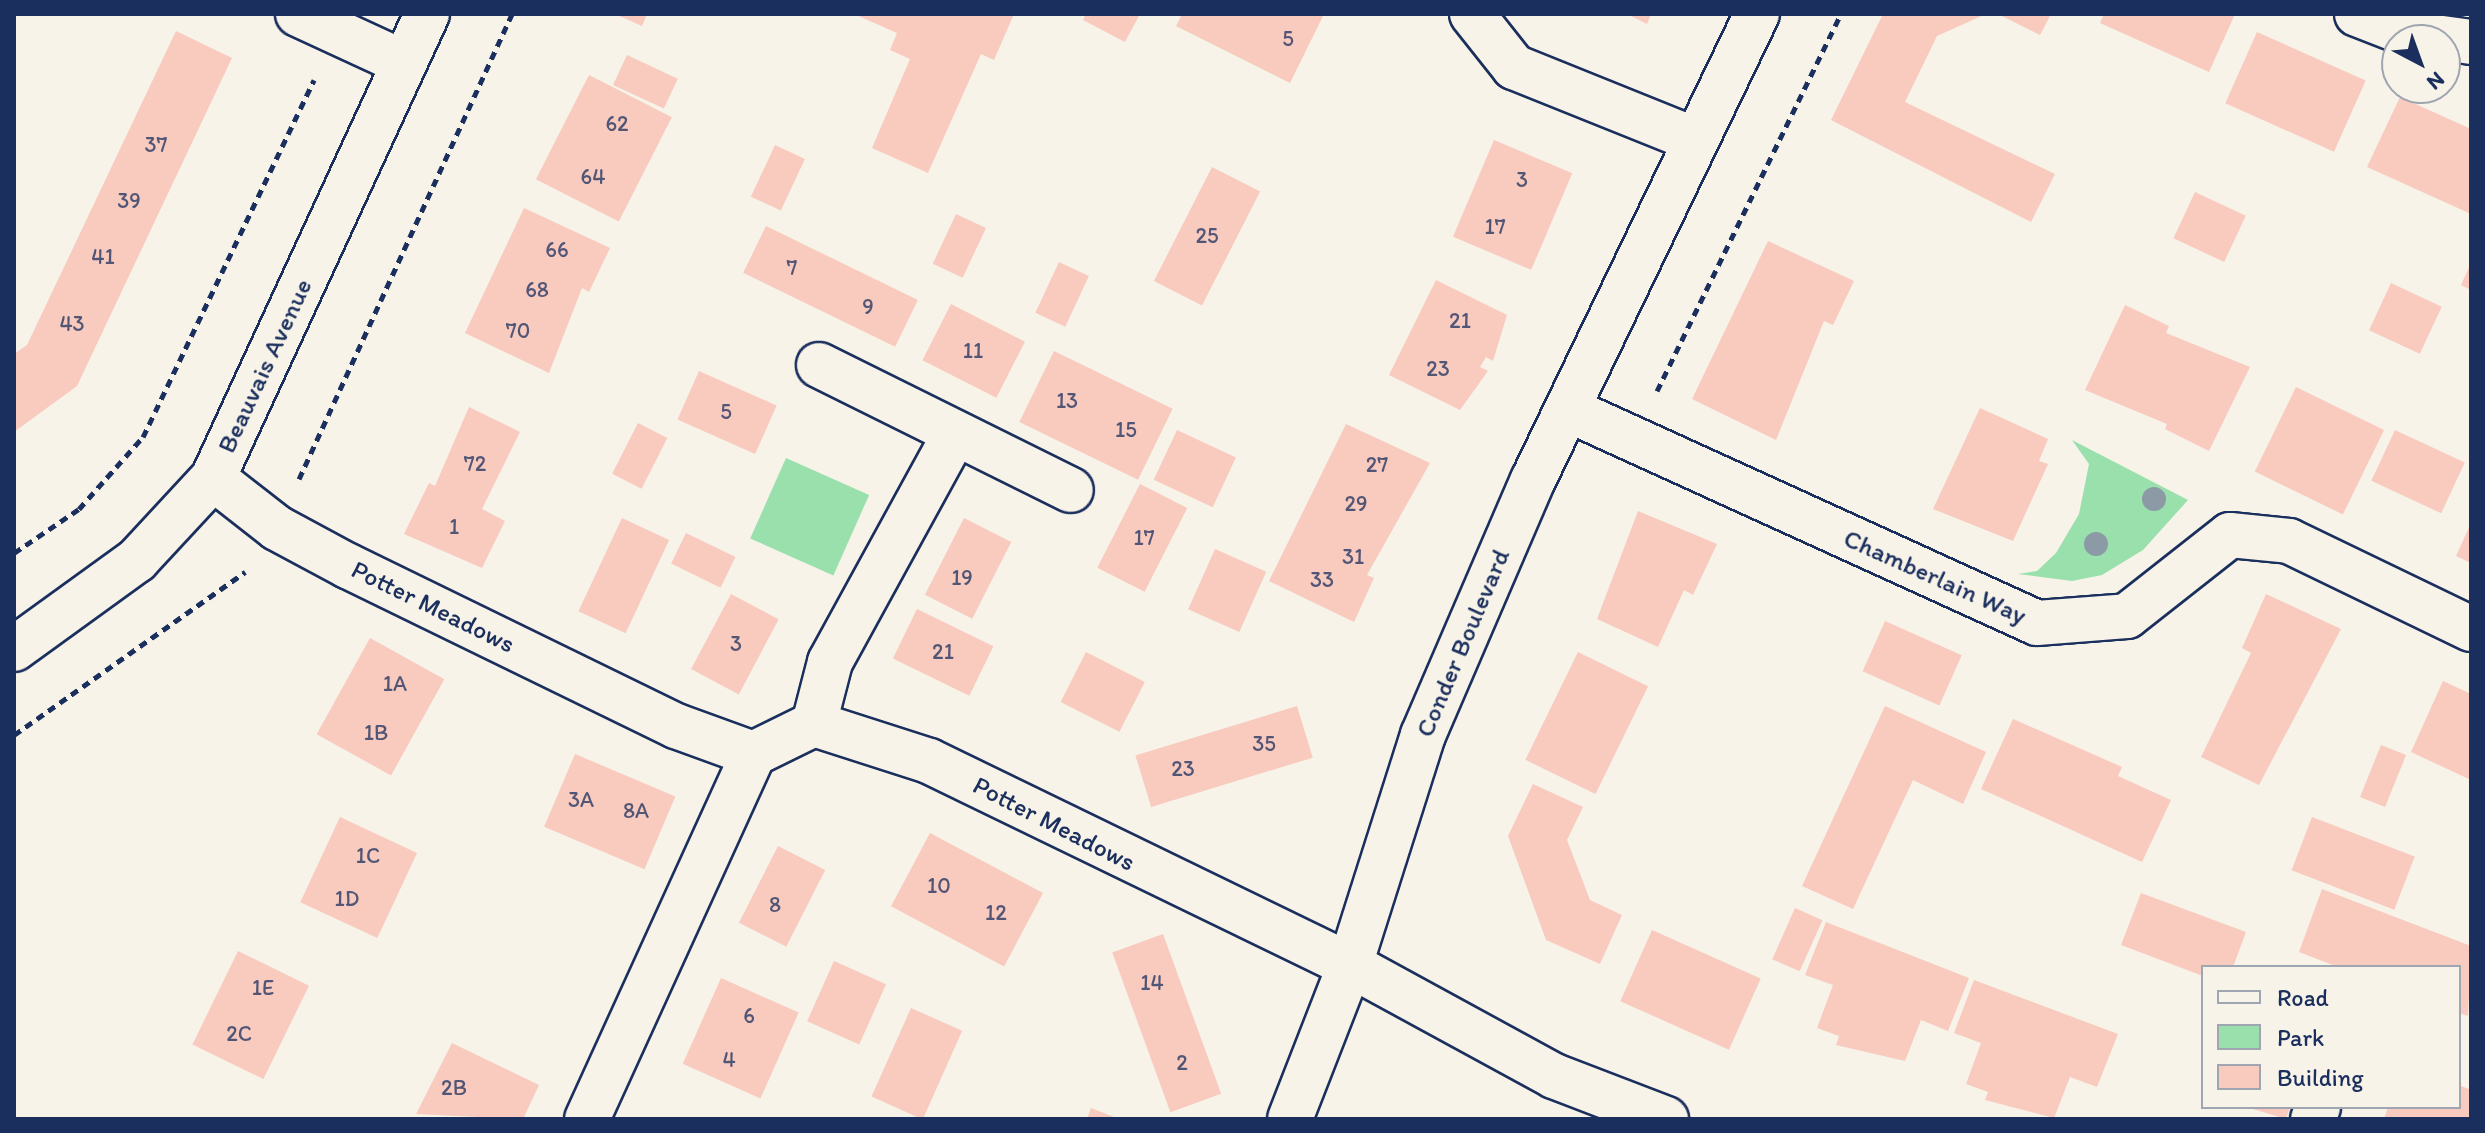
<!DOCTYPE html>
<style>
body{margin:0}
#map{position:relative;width:2485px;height:1133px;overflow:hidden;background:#f7f3e8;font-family:Itim,sans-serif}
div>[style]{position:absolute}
.green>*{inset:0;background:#9ae0ac;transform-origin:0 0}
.building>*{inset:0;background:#f9cabe;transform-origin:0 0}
.path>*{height:5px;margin-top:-2.5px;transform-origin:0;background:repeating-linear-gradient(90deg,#1b2f5e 0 8px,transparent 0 14px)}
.roads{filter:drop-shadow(2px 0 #1b2f5e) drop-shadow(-2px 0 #1b2f5e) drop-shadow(0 2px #1b2f5e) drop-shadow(0 -2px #1b2f5e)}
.minor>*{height:44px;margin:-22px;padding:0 22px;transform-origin:22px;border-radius:22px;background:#f7f3e8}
.trees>*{width:24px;height:24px;margin:-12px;border-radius:50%;background:#8c9aa5}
span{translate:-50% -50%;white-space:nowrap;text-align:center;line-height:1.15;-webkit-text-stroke:6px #f7f3e8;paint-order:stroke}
.number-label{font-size:22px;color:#525676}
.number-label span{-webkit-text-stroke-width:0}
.street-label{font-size:26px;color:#1b2f5e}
.frame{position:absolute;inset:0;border:16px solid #1b2f5e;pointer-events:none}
.legend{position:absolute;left:2201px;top:965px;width:260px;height:144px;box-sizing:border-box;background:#f7f3e8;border:2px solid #9fa5b1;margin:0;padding:10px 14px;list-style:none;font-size:24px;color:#1b2f5e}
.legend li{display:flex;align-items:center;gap:16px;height:40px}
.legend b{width:40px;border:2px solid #9fa5b1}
.north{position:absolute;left:2381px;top:24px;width:80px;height:80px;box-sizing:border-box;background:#f7f3e8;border:2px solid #9fa5b1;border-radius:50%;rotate:139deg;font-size:22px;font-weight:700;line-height:32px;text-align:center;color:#1b2f5e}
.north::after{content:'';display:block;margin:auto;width:28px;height:36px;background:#1b2f5e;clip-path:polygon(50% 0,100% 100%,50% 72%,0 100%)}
</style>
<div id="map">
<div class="green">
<i style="clip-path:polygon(2072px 440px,2188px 500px,2143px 550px,2102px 575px,2072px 581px,2018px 574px,2037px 571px,2056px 553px,2079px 514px,2089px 464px)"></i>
<i style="left:786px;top:458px;width:91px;height:88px;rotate:24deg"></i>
</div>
<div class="building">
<i style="clip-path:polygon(615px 14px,647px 14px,642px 26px)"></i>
<i style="clip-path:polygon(854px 14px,1014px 14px,994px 60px,981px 54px,928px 173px,872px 148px,910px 59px,890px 50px,897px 33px)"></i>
<i style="clip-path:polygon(1086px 14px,1140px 14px,1125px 42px,1083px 20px)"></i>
<i style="clip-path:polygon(1182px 14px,1324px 14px,1290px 83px,1176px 26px)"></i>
<i style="clip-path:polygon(1627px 14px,1651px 14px,1647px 24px)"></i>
<i style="clip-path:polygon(1883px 14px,1986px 14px,1937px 36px,1905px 102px,2055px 174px,2031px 222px,1831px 120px)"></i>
<i style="clip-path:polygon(1998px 14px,2051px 14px,2040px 35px)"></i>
<i style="clip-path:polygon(2104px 14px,2235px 14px,2209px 72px,2100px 23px)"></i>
<i style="clip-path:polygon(176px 31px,232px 58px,77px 386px,14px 432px,14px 354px,27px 345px)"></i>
<i style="left:2257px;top:32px;width:119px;height:78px;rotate:24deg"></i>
<i style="left:627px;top:55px;width:56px;height:33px;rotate:25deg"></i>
<i style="left:589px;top:75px;width:93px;height:117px;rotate:27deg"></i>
<i style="clip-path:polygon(2400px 97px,2471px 129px,2471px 214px,2367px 167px)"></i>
<i style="left:1494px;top:140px;width:85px;height:105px;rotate:23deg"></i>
<i style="left:775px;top:145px;width:33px;height:57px;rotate:25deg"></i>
<i style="left:1212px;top:167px;width:54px;height:128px;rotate:27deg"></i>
<i style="left:2195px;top:192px;width:56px;height:51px;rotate:25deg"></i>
<i style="clip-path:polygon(524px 208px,610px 248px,589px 292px,582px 288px,549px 373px,465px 333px)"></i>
<i style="left:956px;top:214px;width:33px;height:55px;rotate:25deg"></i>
<i style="left:766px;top:226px;width:169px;height:52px;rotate:26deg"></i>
<i style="clip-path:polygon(1768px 241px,1854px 281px,1833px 325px,1824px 321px,1776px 440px,1692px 399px)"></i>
<i style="left:1059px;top:262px;width:33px;height:56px;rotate:25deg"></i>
<i style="clip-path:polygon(2471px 263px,2471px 290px,2461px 285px)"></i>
<i style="clip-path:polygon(1436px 280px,1507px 315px,1493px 361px,1486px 357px,1480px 367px,1488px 371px,1460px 410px,1389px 375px)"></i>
<i style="left:2391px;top:283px;width:56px;height:52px;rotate:25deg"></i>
<i style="left:951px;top:304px;width:83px;height:63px;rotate:27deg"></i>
<i style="clip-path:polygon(2125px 305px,2169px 326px,2166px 333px,2250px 367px,2209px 451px,2165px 429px,2167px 424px,2085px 390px)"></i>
<i style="left:1054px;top:351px;width:132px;height:79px;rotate:26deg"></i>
<i style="left:699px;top:371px;width:85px;height:53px;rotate:24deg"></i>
<i style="left:2296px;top:387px;width:98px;height:94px;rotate:26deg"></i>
<i style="clip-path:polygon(469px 407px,520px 432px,482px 509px,505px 521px,482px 568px,404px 534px,429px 483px,435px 486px)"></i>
<i style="clip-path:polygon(1980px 408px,2048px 439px,2039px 461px,2048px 464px,2013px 541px,1933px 509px)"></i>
<i style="left:638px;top:423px;width:33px;height:57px;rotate:27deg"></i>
<i style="clip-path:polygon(1346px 424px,1430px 463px,1367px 575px,1374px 578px,1354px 622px,1269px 581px)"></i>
<i style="left:1177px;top:430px;width:65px;height:55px;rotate:25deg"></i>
<i style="left:2395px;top:430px;width:77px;height:56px;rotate:25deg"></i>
<i style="left:1140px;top:484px;width:53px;height:94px;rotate:27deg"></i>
<i style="clip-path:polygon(1638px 511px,1717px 544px,1693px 595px,1684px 590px,1658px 647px,1597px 619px)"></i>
<i style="left:622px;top:518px;width:52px;height:103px;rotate:25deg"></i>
<i style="left:964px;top:518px;width:53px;height:86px;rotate:27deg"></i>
<i style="clip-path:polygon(2471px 523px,2471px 563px,2456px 556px)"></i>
<i style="left:686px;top:533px;width:55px;height:34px;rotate:26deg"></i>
<i style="left:1215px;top:549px;width:56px;height:66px;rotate:24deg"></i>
<i style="left:731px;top:594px;width:54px;height:85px;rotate:28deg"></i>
<i style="clip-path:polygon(2266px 594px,2341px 629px,2259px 785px,2201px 757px,2251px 653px,2242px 648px)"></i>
<i style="left:917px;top:609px;width:85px;height:55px;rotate:26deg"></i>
<i style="left:1885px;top:621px;width:84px;height:55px;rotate:24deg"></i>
<i style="left:370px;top:638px;width:85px;height:110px;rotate:29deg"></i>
<i style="left:1086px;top:652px;width:66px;height:56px;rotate:27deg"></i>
<i style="left:1578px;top:652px;width:78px;height:120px;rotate:26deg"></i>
<i style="clip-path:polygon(2443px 681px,2471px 694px,2471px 780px,2411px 752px)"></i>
<i style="left:1297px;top:706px;width:54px;height:169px;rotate:73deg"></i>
<i style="clip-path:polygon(1885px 706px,1986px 752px,1963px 804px,1913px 780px,1853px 909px,1802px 886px)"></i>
<i style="clip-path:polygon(2013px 719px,2122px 767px,2118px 776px,2171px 800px,2142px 862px,1981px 789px)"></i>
<i style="left:2381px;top:745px;width:27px;height:56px;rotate:22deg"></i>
<i style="left:575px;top:754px;width:109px;height:79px;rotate:23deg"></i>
<i style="clip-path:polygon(1533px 784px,1583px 807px,1567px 840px,1590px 900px,1622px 915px,1600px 964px,1546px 940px,1508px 836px)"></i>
<i style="left:340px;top:817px;width:85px;height:94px;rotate:25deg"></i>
<i style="left:2312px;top:817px;width:110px;height:57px;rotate:21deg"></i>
<i style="left:930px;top:833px;width:128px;height:83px;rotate:28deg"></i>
<i style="left:778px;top:846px;width:53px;height:86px;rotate:27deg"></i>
<i style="clip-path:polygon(2322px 889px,2471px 946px,2468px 1016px,2459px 1013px,2459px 967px,2338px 967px,2299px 952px)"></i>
<i style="clip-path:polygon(2141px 893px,2246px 932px,2233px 967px,2203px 967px,2203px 976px,2121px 945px)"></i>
<i style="left:1795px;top:908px;width:30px;height:56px;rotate:24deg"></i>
<i style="clip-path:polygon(1826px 922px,1969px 978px,1948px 1031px,1921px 1020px,1905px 1061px,1836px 1045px,1839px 1036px,1817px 1028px,1833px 985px,1805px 975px)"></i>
<i style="left:1652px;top:930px;width:119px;height:78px;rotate:24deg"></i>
<i style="left:1163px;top:934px;width:170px;height:54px;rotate:70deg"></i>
<i style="left:238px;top:951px;width:79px;height:104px;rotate:26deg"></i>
<i style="left:834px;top:961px;width:57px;height:66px;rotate:24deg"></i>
<i style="left:721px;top:978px;width:85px;height:94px;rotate:24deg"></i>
<i style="clip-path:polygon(1974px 980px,2118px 1034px,2097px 1087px,2070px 1077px,2054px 1118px,1985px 1100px,1988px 1092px,1966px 1084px,1981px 1043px,1954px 1033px)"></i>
<i style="left:911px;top:1008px;width:56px;height:97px;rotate:24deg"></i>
<i style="clip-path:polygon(452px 1043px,539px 1085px,523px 1119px,416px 1114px)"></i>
<i style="clip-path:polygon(2459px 1085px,2471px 1090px,2471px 1119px,2384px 1119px,2388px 1107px,2459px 1107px)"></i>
<i style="clip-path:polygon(2246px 1107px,2290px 1107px,2286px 1119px)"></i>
<i style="clip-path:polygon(1091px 1108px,1119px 1119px,1087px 1119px)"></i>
</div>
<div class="path">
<i style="left:1657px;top:391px;width:420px;rotate:-64deg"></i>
<i style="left:299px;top:479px;width:511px;rotate:-65.39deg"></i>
<i style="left:14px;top:553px;width:78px;rotate:-34.1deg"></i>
<i style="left:79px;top:509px;width:96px;rotate:-48.4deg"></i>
<i style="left:143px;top:437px;width:396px;rotate:-64.4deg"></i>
<i style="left:14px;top:735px;width:283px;rotate:-35.2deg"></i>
</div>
<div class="roads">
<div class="minor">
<i style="left:298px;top:14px;width:117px;rotate:24.8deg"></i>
<i style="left:1472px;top:14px;width:68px;rotate:51.6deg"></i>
<i style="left:1514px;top:67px;width:196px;rotate:21.9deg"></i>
<i style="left:2357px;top:14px;width:53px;rotate:21.2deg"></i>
<i style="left:2406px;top:33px;width:66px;rotate:7.9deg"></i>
<i style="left:819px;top:365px;width:281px;rotate:26.4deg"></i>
<i style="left:1567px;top:409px;width:516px;rotate:24.48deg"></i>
<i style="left:2037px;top:623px;width:90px;rotate:-4.4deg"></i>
<i style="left:2127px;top:616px;width:131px;rotate:-38.2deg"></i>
<i style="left:2230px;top:535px;width:59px;rotate:5.8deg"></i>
<i style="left:2289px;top:541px;width:202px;rotate:25.8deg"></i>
<i style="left:213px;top:478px;width:81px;rotate:38deg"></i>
<i style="left:277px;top:528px;width:81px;rotate:28.2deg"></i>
<i style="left:348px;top:566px;width:365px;rotate:26deg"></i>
<i style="left:676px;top:726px;width:82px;rotate:20deg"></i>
<i style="left:753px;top:754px;width:68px;rotate:-26.2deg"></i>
<i style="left:814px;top:724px;width:121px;rotate:17.8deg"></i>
<i style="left:929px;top:761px;width:468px;rotate:25.9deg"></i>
<i style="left:1350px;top:965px;width:165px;rotate:111.3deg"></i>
<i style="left:14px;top:649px;width:152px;rotate:-35.9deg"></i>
<i style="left:137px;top:560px;width:112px;rotate:-47.2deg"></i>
<i style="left:213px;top:478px;width:511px;rotate:-65.24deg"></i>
<i style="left:814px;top:724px;width:64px;rotate:-75.5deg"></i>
<i style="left:830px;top:662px;width:260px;rotate:-61.3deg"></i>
<i style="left:587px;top:1119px;width:401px;rotate:-65.5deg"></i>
<i style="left:1666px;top:1119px;width:120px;rotate:-159deg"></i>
<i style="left:1554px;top:1076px;width:232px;rotate:-151.4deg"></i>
<i style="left:1350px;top:965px;width:241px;rotate:-72.4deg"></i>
<i style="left:1423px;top:735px;width:278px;rotate:-66.7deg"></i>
<i style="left:1533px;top:480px;width:517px;rotate:-64.33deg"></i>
<i style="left:2313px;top:1119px;width:13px;rotate:-67deg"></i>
</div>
</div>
<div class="trees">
<i style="left:2154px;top:499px"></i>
<i style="left:2096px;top:544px"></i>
</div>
<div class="number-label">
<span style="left:1288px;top:39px">5</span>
<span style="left:617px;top:124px">62</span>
<span style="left:156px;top:145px">37</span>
<span style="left:593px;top:177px">64</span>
<span style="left:1522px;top:180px">3</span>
<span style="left:129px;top:201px">39</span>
<span style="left:1495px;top:227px">17</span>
<span style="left:1207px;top:236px">25</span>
<span style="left:557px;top:250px">66</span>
<span style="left:103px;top:257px">41</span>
<span style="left:792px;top:268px">7</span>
<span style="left:537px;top:290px">68</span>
<span style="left:868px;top:307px">9</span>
<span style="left:1460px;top:321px">21</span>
<span style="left:72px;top:324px">43</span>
<span style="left:518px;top:331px">70</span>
<span style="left:973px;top:351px">11</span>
<span style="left:1438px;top:369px">23</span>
<span style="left:1067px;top:401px">13</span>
<span style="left:726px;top:412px">5</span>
<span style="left:1126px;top:430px">15</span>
<span style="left:475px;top:464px">72</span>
<span style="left:1377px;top:465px">27</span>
<span style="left:1356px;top:504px">29</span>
<span style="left:454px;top:527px">1</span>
<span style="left:1144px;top:538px">17</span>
<span style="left:1353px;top:557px">31</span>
<span style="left:962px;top:578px">19</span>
<span style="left:1322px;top:580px">33</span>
<span style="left:736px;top:644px">3</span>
<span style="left:943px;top:652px">21</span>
<span style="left:395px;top:684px">1A</span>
<span style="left:376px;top:733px">1B</span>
<span style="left:1264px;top:744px">35</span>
<span style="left:1183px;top:769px">23</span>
<span style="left:581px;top:800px">3A</span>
<span style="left:636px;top:811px">8A</span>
<span style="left:368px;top:856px">1C</span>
<span style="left:939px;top:886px">10</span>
<span style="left:347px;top:899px">1D</span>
<span style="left:775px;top:905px">8</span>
<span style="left:996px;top:913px">12</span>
<span style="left:1152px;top:983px">14</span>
<span style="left:263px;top:988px">1E</span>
<span style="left:749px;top:1016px">6</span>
<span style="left:239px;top:1034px">2C</span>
<span style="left:729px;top:1060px">4</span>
<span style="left:1182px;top:1063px">2</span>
<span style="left:454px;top:1088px">2B</span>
</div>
<div class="street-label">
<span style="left:265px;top:366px;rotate:-65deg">Beauvais Avenue</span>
<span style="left:1935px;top:577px;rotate:24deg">Chamberlain Way</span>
<span style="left:433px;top:607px;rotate:26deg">Potter Meadows</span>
<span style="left:1463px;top:643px;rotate:-67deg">Conder Boulevard</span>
<span style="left:1054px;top:824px;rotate:27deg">Potter Meadows</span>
</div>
<div class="frame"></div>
<ul class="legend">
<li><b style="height:10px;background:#f7f3e8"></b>Road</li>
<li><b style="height:22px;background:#9ae0ac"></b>Park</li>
<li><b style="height:22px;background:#f9cabe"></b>Building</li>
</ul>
<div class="north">N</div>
</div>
